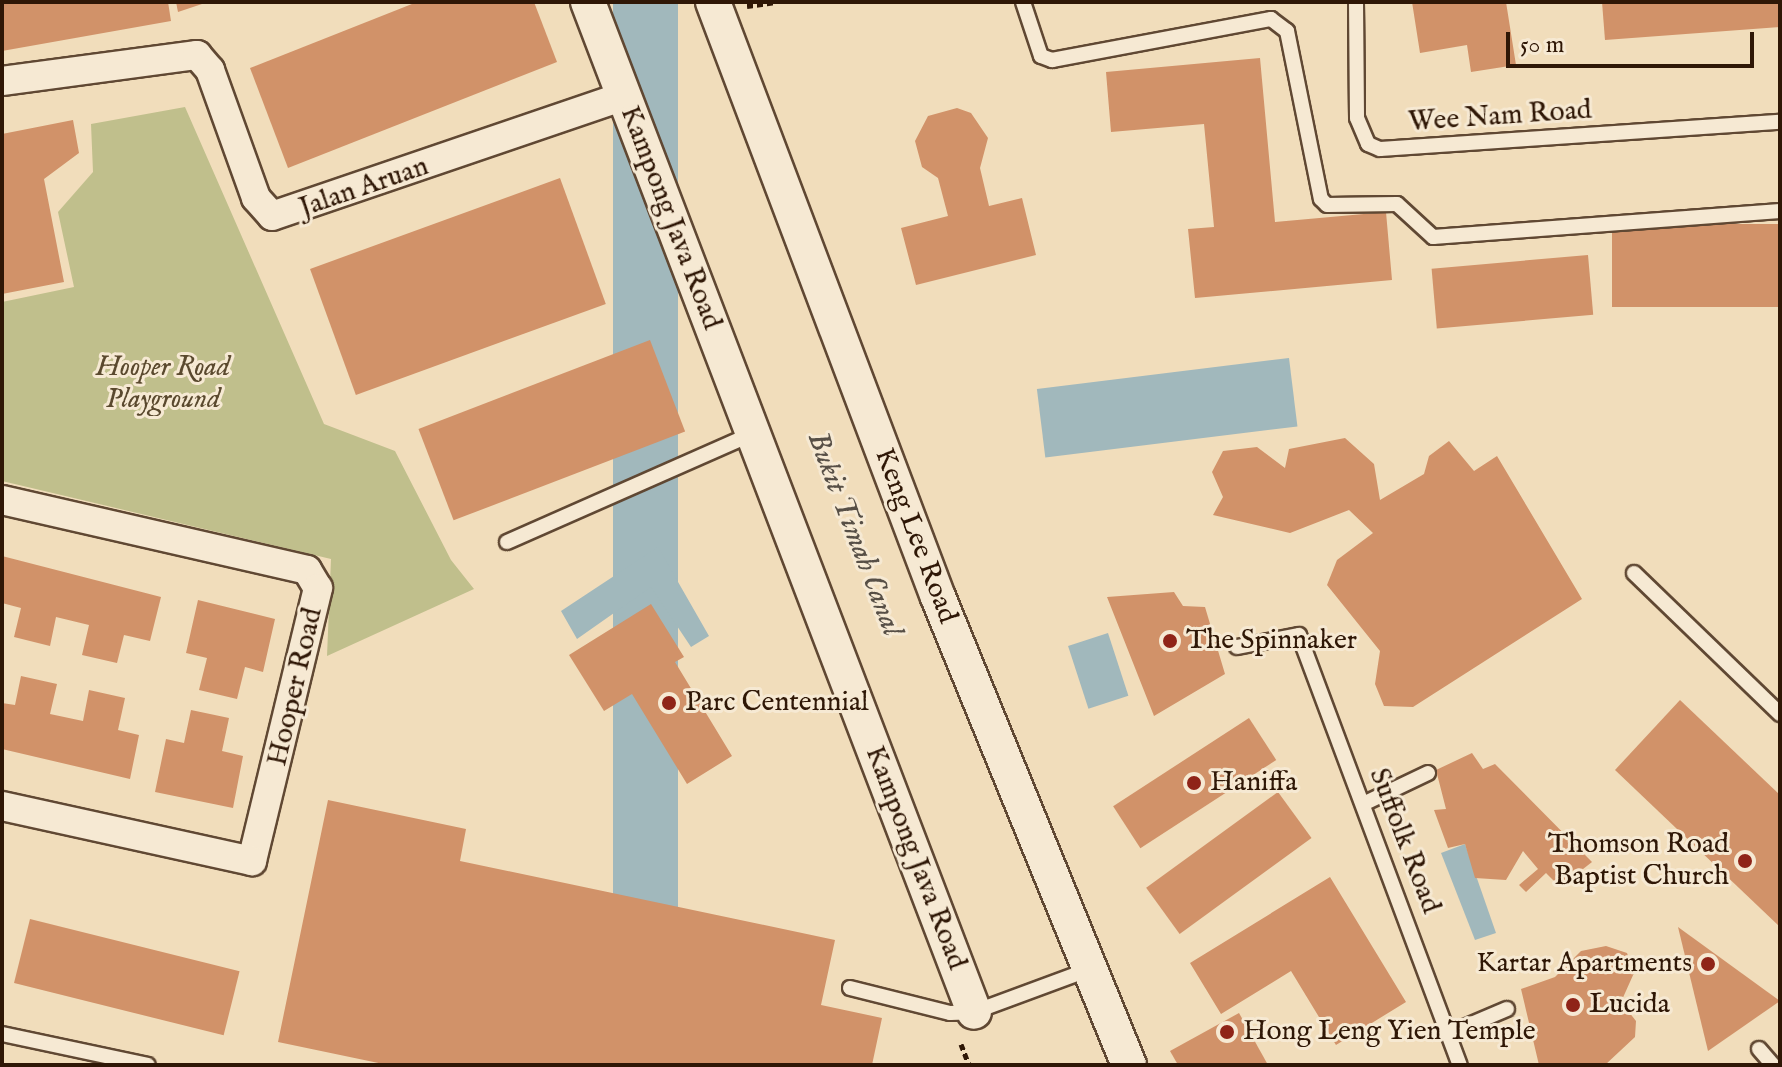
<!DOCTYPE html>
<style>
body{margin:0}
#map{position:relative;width:1782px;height:1067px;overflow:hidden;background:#f1ddbb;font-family:"IM FELL English",serif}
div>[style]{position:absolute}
.green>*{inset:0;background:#c0bf8c}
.water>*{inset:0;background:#a1b8bc;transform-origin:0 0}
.building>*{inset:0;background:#d19269;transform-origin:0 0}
.path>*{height:5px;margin-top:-2.5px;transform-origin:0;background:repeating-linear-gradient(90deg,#2f1706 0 6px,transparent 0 10px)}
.roads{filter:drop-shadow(2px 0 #604833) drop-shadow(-2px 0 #604833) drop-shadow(0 2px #604833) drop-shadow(0 -2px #604833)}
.service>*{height:14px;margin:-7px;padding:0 7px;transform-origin:7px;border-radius:7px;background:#f6e9d3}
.minor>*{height:28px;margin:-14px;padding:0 14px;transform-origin:14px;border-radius:14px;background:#f6e9d3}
.tertiary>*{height:34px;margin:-17px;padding:0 17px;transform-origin:17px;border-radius:17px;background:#f6e9d3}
.dots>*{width:22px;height:22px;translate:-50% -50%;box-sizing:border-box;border:4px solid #f6e9d3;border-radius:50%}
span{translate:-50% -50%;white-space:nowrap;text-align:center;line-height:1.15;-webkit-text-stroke:6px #f6e9d3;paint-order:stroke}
.street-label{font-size:28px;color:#2f1706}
.park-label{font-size:28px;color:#5a492e;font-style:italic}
.poi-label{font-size:28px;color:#2f1706}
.left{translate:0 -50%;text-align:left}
.right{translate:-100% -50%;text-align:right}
.water-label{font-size:30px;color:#574f46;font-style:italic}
.frame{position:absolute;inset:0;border:4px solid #2f1706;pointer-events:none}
.scale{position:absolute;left:1506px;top:32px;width:248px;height:36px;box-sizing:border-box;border:4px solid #2f1706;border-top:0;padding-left:10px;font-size:24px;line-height:28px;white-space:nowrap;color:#2f1706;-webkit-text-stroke:6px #f6e9d3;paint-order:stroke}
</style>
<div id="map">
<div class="green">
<i style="clip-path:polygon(185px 107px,324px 424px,395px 451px,451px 560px,474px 589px,327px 656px,331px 559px,2px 481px,2px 302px,74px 287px,58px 212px,93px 172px,91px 124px)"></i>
</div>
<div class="water">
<i style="left:613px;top:2px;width:65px;height:1138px"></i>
<i style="left:1289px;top:358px;width:69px;height:254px;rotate:83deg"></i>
<i style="clip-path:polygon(658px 547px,709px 636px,691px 647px,651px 587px,577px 639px,561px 611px)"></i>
<i style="left:1108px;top:633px;width:66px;height:42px;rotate:72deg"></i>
<i style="clip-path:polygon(1465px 844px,1496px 933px,1475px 940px,1441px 853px)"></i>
</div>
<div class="building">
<i style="clip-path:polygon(2px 2px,168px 2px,171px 21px,2px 51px)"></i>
<i style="clip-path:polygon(176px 2px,208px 2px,178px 12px)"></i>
<i style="clip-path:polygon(417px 2px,534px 2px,557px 62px,288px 168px,250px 68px)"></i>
<i style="clip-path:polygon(1412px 2px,1506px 2px,1516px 65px,1471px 72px,1467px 45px,1420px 53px)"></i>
<i style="clip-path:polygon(1602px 2px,1780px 2px,1780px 27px,1605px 40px)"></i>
<i style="clip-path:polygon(1260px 58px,1275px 222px,1386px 212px,1392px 280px,1195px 298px,1188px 229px,1214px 227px,1204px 124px,1111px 132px,1106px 72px)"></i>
<i style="clip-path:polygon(957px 108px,971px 113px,988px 138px,980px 168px,989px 206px,1022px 198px,1036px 255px,916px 285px,901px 228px,948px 216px,938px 178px,922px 167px,915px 141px,928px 116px)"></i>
<i style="clip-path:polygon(73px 120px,79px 153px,44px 179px,64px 282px,2px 294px,2px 134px)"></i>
<i style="left:560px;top:178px;width:134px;height:266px;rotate:70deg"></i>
<i style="left:1780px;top:224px;width:83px;height:168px;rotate:90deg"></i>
<i style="left:1588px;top:255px;width:60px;height:157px;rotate:85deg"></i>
<i style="left:650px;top:340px;width:98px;height:248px;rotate:69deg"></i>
<i style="clip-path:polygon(1345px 438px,1374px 464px,1380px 500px,1424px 474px,1429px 456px,1449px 441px,1474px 471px,1497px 456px,1582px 599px,1413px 707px,1384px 706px,1375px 684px,1380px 651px,1327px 585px,1337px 560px,1373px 533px,1349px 510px,1290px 533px,1213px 515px,1223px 497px,1212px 472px,1223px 451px,1257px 447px,1285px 468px,1289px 449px)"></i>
<i style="clip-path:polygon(2px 556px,161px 597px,150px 641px,124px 635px,117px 663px,82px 655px,89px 625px,56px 617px,50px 646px,14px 637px,21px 608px,2px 603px)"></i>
<i style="clip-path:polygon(1174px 592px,1183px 606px,1205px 607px,1225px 674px,1154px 716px,1107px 597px)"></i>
<i style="clip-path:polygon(198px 600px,275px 619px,263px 672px,245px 667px,237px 699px,199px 690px,207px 658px,186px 653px)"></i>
<i style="clip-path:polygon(651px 604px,684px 657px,675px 662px,732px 756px,687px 784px,632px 694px,604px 711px,569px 655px)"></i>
<i style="clip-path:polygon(21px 676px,57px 684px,50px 714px,83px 721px,89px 690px,125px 698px,118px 730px,139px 735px,130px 779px,2px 749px,2px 703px,15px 705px)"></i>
<i style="clip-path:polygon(1680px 700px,1780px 795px,1780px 927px,1615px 770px)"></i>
<i style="clip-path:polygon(191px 710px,229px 718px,222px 751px,243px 756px,233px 808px,155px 792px,166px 739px,184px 743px)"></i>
<i style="left:1249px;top:718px;width:50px;height:162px;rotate:57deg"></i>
<i style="clip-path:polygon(1472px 753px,1483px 769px,1495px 764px,1592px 862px,1560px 887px,1546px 873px,1526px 892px,1519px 885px,1538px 869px,1523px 851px,1506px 880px,1475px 878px,1465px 844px,1448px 848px,1434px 810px,1446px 809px,1436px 770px)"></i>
<i style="left:1278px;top:792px;width:57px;height:163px;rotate:54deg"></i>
<i style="clip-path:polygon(328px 800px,466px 829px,460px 861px,835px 940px,821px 1005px,882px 1018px,872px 1065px,388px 1065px,278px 1042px)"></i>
<i style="clip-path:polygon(1330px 877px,1406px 1002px,1336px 1045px,1291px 971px,1221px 1014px,1190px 963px)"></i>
<i style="left:30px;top:919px;width:216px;height:66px;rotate:14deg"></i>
<i style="clip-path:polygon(1678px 927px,1780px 1001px,1708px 1051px)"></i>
<i style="clip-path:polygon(1606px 946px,1627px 953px,1634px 973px,1621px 1002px,1636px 1021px,1635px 1037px,1605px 1065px,1539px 1065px,1521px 989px,1555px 977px,1581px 951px)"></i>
<i style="clip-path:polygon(1239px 1013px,1268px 1065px,1178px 1065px,1170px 1051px)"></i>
</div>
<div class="path">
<i style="left:747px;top:6px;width:29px;rotate:-8deg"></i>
<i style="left:961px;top:1044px;width:22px;rotate:69deg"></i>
</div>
<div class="roads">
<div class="service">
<i style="left:1023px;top:2px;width:57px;rotate:71.6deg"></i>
<i style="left:1041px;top:56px;width:12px;rotate:20deg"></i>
<i style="left:1052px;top:60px;width:223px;rotate:-10.6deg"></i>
<i style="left:1271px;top:19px;width:20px;rotate:37deg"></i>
<i style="left:1287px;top:31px;width:171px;rotate:78.6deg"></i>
<i style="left:1321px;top:199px;width:8px;rotate:45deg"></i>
<i style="left:1327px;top:205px;width:70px;rotate:-0.8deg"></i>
<i style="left:1397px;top:204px;width:49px;rotate:42.5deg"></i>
<i style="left:1433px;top:237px;width:348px;rotate:-4.3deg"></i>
<i style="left:1356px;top:2px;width:116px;rotate:89.5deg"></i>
<i style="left:1357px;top:118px;width:28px;rotate:67deg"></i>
<i style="left:1368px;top:144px;width:13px;rotate:23deg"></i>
<i style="left:1380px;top:149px;width:401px;rotate:-3.9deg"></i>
<i style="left:507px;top:542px;width:268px;rotate:-23.8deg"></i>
<i style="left:1634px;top:573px;width:203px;rotate:44deg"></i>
<i style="left:1237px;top:647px;width:63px;rotate:-11deg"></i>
<i style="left:1299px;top:635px;width:459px;rotate:69.5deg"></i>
<i style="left:1363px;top:804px;width:72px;rotate:-25.5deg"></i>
<i style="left:850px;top:988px;width:103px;rotate:14deg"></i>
<i style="left:950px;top:1013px;width:24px;rotate:-2deg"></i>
<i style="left:974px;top:1012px;width:124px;rotate:-20.3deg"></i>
<i style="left:2px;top:1034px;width:149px;rotate:12deg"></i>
<i style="left:1448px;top:1034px;width:64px;rotate:-23deg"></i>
<i style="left:1759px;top:1049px;width:21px;rotate:49deg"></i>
</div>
<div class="minor">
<i style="left:2px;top:81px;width:197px;rotate:-7.6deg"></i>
<i style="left:197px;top:55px;width:20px;rotate:49deg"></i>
<i style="left:210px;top:70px;width:136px;rotate:70.2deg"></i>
<i style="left:256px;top:198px;width:24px;rotate:48deg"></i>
<i style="left:272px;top:216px;width:372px;rotate:-18.8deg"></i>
<i style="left:2px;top:500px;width:313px;rotate:12.9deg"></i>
<i style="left:307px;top:570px;width:21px;rotate:59deg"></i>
<i style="left:318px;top:588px;width:281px;rotate:103.6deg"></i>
<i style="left:252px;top:861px;width:256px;rotate:-167.6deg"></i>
</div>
<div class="tertiary">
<i style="left:588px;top:2px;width:1081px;rotate:69.08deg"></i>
<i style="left:713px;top:2px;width:636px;rotate:69.29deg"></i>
<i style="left:938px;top:597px;width:505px;rotate:67.8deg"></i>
</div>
</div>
<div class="dots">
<i style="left:1170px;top:641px;background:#8f2418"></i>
<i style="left:669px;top:703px;background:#8f2418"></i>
<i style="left:1194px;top:783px;background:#8f2418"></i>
<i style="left:1745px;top:861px;background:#8f2418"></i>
<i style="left:1708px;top:964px;background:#8f2418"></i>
<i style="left:1573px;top:1005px;background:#8f2418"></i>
<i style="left:1227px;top:1032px;background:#8f2418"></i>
</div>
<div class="street-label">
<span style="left:1500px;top:117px;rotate:-4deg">Wee Nam Road</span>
<span style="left:364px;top:188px;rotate:-19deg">Jalan Aruan</span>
<span style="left:670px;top:218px;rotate:69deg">Kampong Java Road</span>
<span style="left:915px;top:536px;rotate:69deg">Keng Lee Road</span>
<span style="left:296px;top:687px;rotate:-77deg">Hooper Road</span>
<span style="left:1404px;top:841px;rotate:69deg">Suffolk Road</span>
<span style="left:915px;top:858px;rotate:69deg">Kampong Java Road</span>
</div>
<div class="park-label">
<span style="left:163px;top:384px">Hooper Road<br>Playground</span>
</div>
<div class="poi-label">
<span class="left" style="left:1186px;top:641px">The Spinnaker</span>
<span class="left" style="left:685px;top:703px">Parc Centennial</span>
<span class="left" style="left:1210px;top:783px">Haniffa</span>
<span class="right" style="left:1729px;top:861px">Thomson Road<br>Baptist Church</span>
<span class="right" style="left:1692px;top:964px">Kartar Apartments</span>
<span class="left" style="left:1589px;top:1005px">Lucida</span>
<span class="left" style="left:1243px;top:1032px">Hong Leng Yien Temple</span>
</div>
<div class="water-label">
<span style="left:854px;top:534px;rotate:69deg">Bukit Timah Canal</span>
</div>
<div class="frame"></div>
<div class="scale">50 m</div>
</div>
